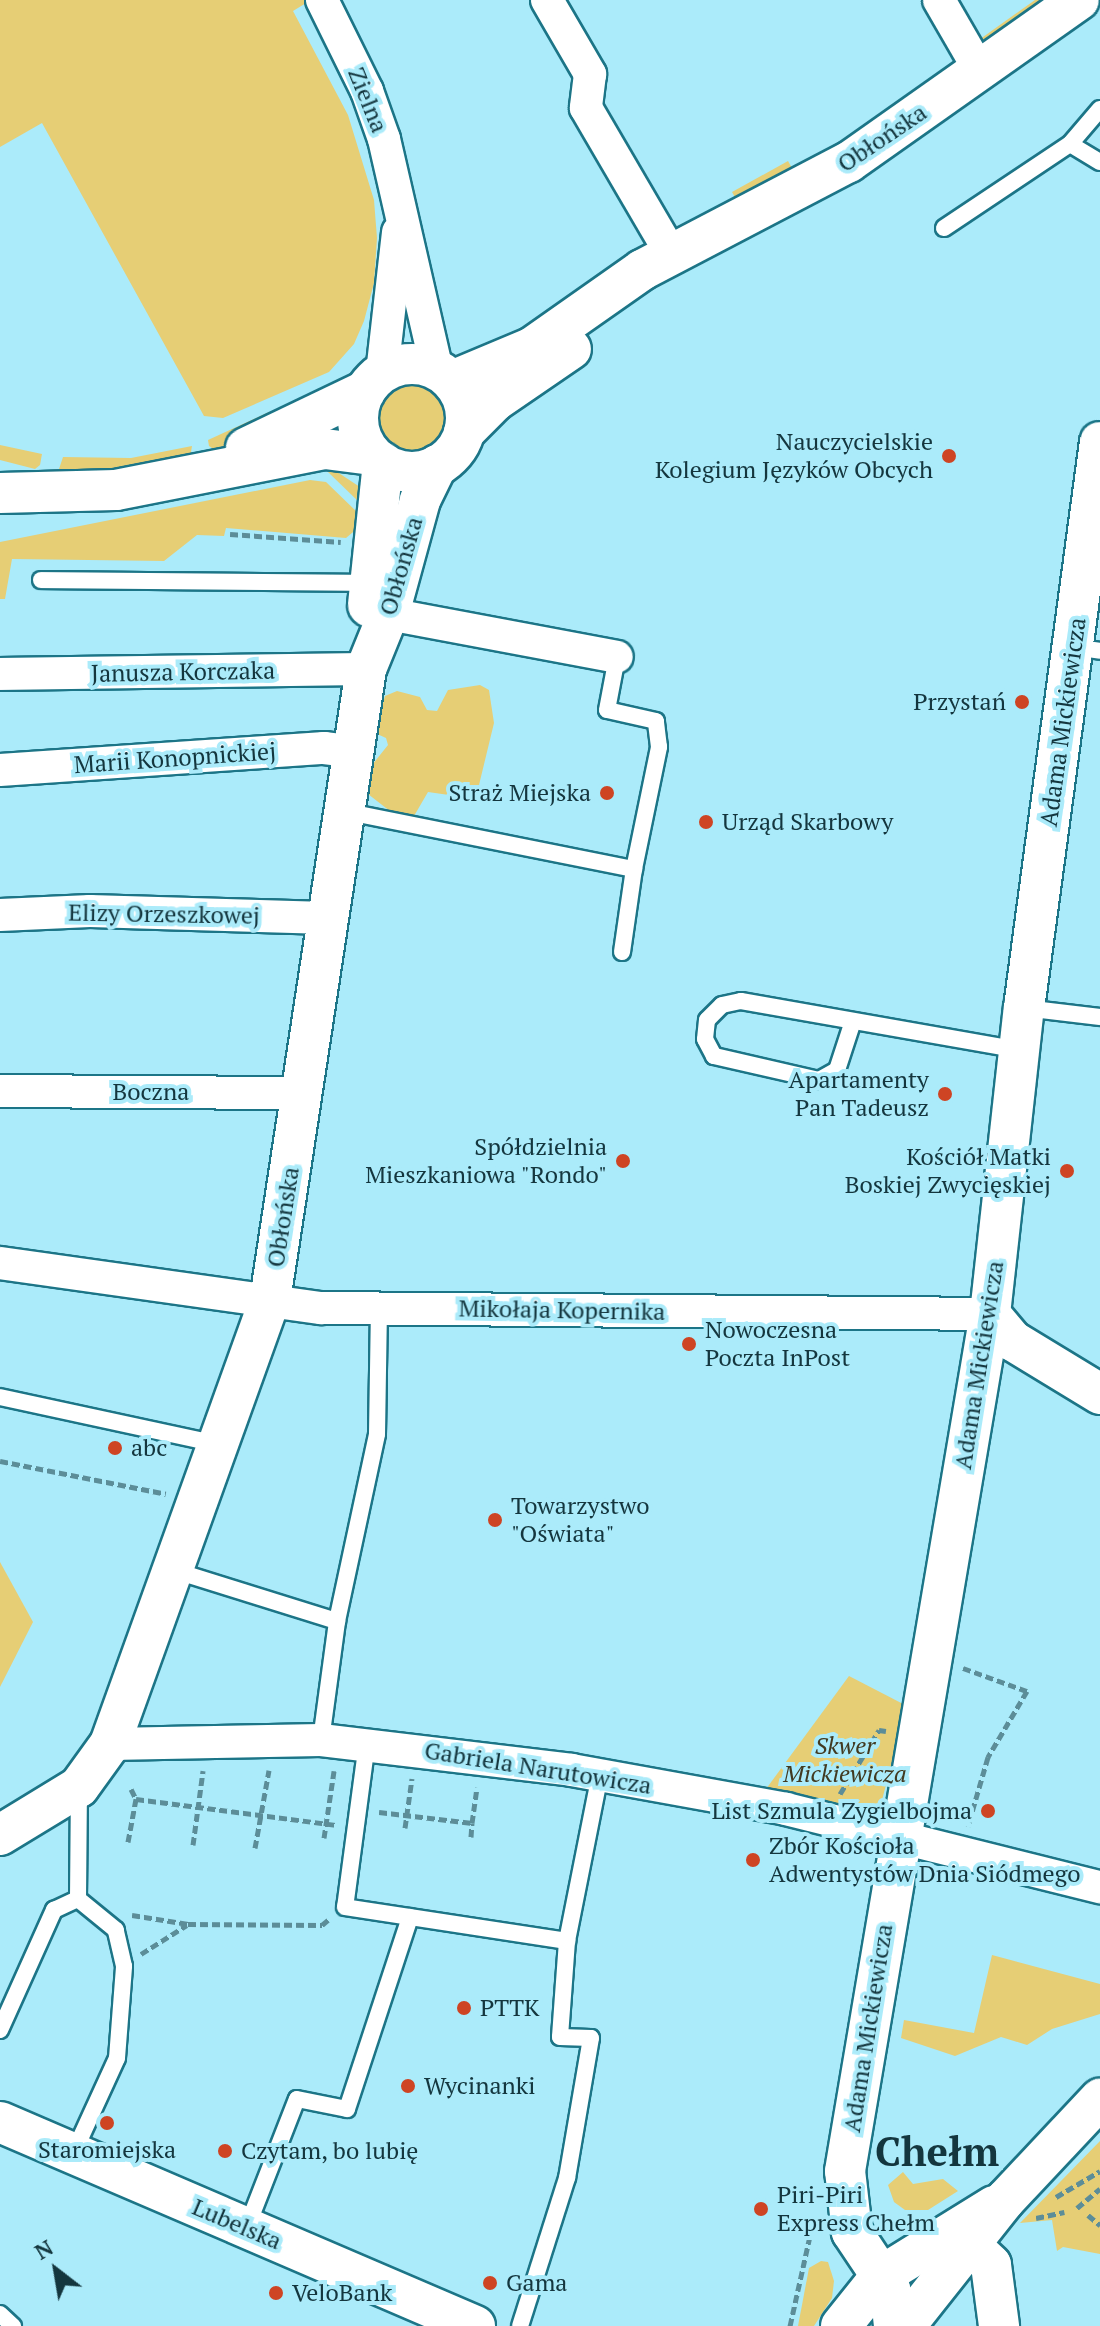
<!DOCTYPE html>
<meta charset="utf-8">
<style>
body{margin:0}
#map{position:relative;width:1100px;height:2326px;overflow:hidden;background:#abebfa;font-family:"PT Serif",serif}
div>[style]{position:absolute}
.green>*{inset:0;background:#e6ce75;transform-origin:0 0}
.round{border-radius:50%}
.path>*{height:5px;margin-top:-2.5px;transform-origin:0;background:repeating-linear-gradient(90deg,#5c8d98 0 8px,transparent 0 12px)}
.roads{filter:drop-shadow(2px 0 #1c7587) drop-shadow(-2px 0 #1c7587) drop-shadow(0 2px #1c7587) drop-shadow(0 -2px #1c7587)}
.service>*{height:16px;margin:-8px;padding:0 8px;transform-origin:8px;border-radius:8px;background:#fff}
.minor>*{height:32px;margin:-16px;padding:0 16px;transform-origin:16px;border-radius:16px;background:#fff}
.tertiary>*{height:40px;margin:-20px;padding:0 20px;transform-origin:20px;border-radius:20px;background:#fff}
.tertiary>.ring{margin:-20px;padding:0;box-sizing:content-box;background:none;border:40px solid #fff;border-radius:50%}
.dots>*{width:22px;height:22px;translate:-50% -50%;box-sizing:border-box;border:4px solid #abebfa;border-radius:50%}
span{translate:-50% -50%;white-space:nowrap;text-align:center;line-height:1.15;-webkit-text-stroke:8px #abebfa;paint-order:stroke}
.street-label{font-size:24px;color:#14363e}
.poi-label{font-size:24px;color:#14363e}
.right{translate:-100% -50%;text-align:right}
.left{translate:0 -50%;text-align:left}
.park-label{font-size:24px;color:#413a21;font-style:italic}
.town-label{font-size:40px;color:#14363e;font-weight:700}
.north{position:absolute;left:16px;top:2230px;width:80px;height:80px;-webkit-text-stroke:6px #abebfa;paint-order:stroke;rotate:329deg;font-size:22px;font-weight:700;line-height:32px;text-align:center;color:#14363e}
.north::after{content:'';display:block;margin:auto;width:28px;height:36px;background:#14363e;clip-path:polygon(50% 0,100% 100%,50% 72%,0 100%)}
</style>
<div id="map">
<div class="green">
<i style="clip-path:polygon(0 0,311px 0,293px 11px,348px 115px,374px 200px,377px 238px,374px 283px,364px 321px,354px 344px,329px 372px,223px 418px,204px 416px,42px 123px,0 147px)"></i>
<i style="clip-path:polygon(1035px 0,1051px 0,985px 47px,976px 42px)"></i>
<i style="left:788px;top:161px;width:13px;height:64px;rotate:61deg"></i>
<i class="round" style="left:370px;top:376px;width:84px;height:84px"></i>
<i style="clip-path:polygon(269px 412px,280px 417px,242px 439px,215px 450px,209px 446px,208px 440px)"></i>
<i style="clip-path:polygon(0 445px,42px 454px,40px 465px,35px 469px,0 460px)"></i>
<i style="clip-path:polygon(192px 446px,190px 458px,131px 471px,63px 474px,59px 469px,63px 457px,131px 458px)"></i>
<i style="clip-path:polygon(325px 464px,363px 489px,361px 504px,327px 471px)"></i>
<i style="clip-path:polygon(310px 480px,326px 482px,358px 513px,359px 527px,346px 538px,226px 528px,224px 536px,197px 535px,164px 561px,12px 559px,5px 599px,0 599px,0 542px)"></i>
<i style="clip-path:polygon(480px 685px,489px 690px,494px 723px,479px 785px,463px 797px,428px 792px,414px 816px,395px 815px,368px 794px,368px 770px,388px 745px,386px 738px,375px 733px,385px 696px,397px 691px,420px 697px,427px 710px,437px 711px,448px 690px)"></i>
<i style="clip-path:polygon(0 1562px,33px 1622px,0 1687px)"></i>
<i style="clip-path:polygon(849px 1676px,907px 1706px,878px 1815px,766px 1789px)"></i>
<i style="clip-path:polygon(992px 1955px,1100px 1984px,1100px 2014px,1052px 2029px,1027px 2045px,1001px 2037px,955px 2056px,901px 2038px,904px 2020px,974px 2033px)"></i>
<i style="clip-path:polygon(1100px 2141px,1100px 2254px,1063px 2247px,1057px 2251px,1052px 2220px,1020px 2223px)"></i>
<i style="clip-path:polygon(903px 2172px,913px 2184px,943px 2179px,958px 2191px,928px 2210px,905px 2210px,894px 2202px,888px 2185px)"></i>
<i style="clip-path:polygon(821px 2261px,828px 2262px,834px 2281px,832px 2298px,814px 2326px,798px 2326px,809px 2268px)"></i>
</div>
<div class="path">
<i style="left:230px;top:534px;width:111px;rotate:4.1deg"></i>
<i style="left:0;top:1461px;width:169px;rotate:11.2deg"></i>
<i style="left:963px;top:1668px;width:68px;rotate:19.8deg"></i>
<i style="left:1027px;top:1691px;width:77px;rotate:120.6deg"></i>
<i style="left:988px;top:1757px;width:72px;rotate:106.2deg"></i>
<i style="left:131px;top:1789px;width:11px;rotate:63deg"></i>
<i style="left:840px;top:1794px;width:75px;rotate:-58.6deg"></i>
<i style="left:879px;top:1730px;width:7px;rotate:8deg"></i>
<i style="left:379px;top:1812px;width:94px;rotate:6.7deg"></i>
<i style="left:472px;top:1823px;width:36px;rotate:-82deg"></i>
<i style="left:405px;top:1828px;width:50px;rotate:-82deg"></i>
<i style="left:471px;top:1837px;width:14px;rotate:-86deg"></i>
<i style="left:324px;top:1838px;width:68px;rotate:-81.5deg"></i>
<i style="left:128px;top:1842px;width:44px;rotate:-79.5deg"></i>
<i style="left:136px;top:1799px;width:203px;rotate:7.4deg"></i>
<i style="left:193px;top:1845px;width:75px;rotate:-82.3deg"></i>
<i style="left:255px;top:1848px;width:79px;rotate:-79.8deg"></i>
<i style="left:132px;top:1915px;width:57px;rotate:9.1deg"></i>
<i style="left:188px;top:1924px;width:134px;rotate:0.4deg"></i>
<i style="left:322px;top:1925px;width:8px;rotate:-40deg"></i>
<i style="left:141px;top:1954px;width:54px;rotate:-32.2deg"></i>
<i style="left:1056px;top:2197px;width:51px;rotate:-30.6deg"></i>
<i style="left:1077px;top:2208px;width:30px;rotate:-40deg"></i>
<i style="left:1088px;top:2215px;width:16px;rotate:40deg"></i>
<i style="left:1036px;top:2218px;width:29px;rotate:-12deg"></i>
<i style="left:790px;top:2326px;width:111px;rotate:-77.5deg"></i>
</div>
<div class="roads">
<div class="service">
<i style="left:1070px;top:144px;width:46px;rotate:-49.4deg"></i>
<i style="left:944px;top:228px;width:151px;rotate:-33.7deg"></i>
<i style="left:1070px;top:144px;width:35px;rotate:31deg"></i>
<i style="left:41px;top:580px;width:330px;rotate:0.5deg"></i>
<i style="left:1073px;top:647px;width:27px;rotate:8deg"></i>
<i style="left:343px;top:811px;width:297px;rotate:11.3deg"></i>
<i style="left:634px;top:869px;width:125px;rotate:-78.4deg"></i>
<i style="left:659px;top:747px;width:26px;rotate:-97deg"></i>
<i style="left:656px;top:721px;width:50px;rotate:-167.3deg"></i>
<i style="left:607px;top:710px;width:54px;rotate:-79.3deg"></i>
<i style="left:622px;top:952px;width:84px;rotate:-81.8deg"></i>
<i style="left:1024px;top:1008px;width:77px;rotate:6.8deg"></i>
<i style="left:853px;top:1021px;width:52px;rotate:108.1deg"></i>
<i style="left:837px;top:1070px;width:21px;rotate:151deg"></i>
<i style="left:819px;top:1080px;width:108px;rotate:-167.1deg"></i>
<i style="left:714px;top:1056px;width:19px;rotate:-118deg"></i>
<i style="left:705px;top:1039px;width:19px;rotate:-84deg"></i>
<i style="left:707px;top:1020px;width:21px;rotate:-45deg"></i>
<i style="left:722px;top:1005px;width:19px;rotate:-12deg"></i>
<i style="left:741px;top:1001px;width:282px;rotate:10deg"></i>
<i style="left:0;top:1397px;width:222px;rotate:12.2deg"></i>
<i style="left:173px;top:1570px;width:172px;rotate:17.3deg"></i>
<i style="left:321px;top:1740px;width:120px;rotate:-82.3deg"></i>
<i style="left:337px;top:1621px;width:191px;rotate:-77.9deg"></i>
<i style="left:377px;top:1434px;width:126px;rotate:-89.1deg"></i>
<i style="left:367px;top:1743px;width:165px;rotate:97.6deg"></i>
<i style="left:345px;top:1907px;width:225px;rotate:8.7deg"></i>
<i style="left:567px;top:1941px;width:96px;rotate:94.2deg"></i>
<i style="left:560px;top:2037px;width:31px;rotate:2deg"></i>
<i style="left:591px;top:2038px;width:142px;rotate:99.7deg"></i>
<i style="left:567px;top:2178px;width:155px;rotate:107.6deg"></i>
<i style="left:567px;top:1941px;width:154px;rotate:-78.8deg"></i>
<i style="left:0;top:2030px;width:132px;rotate:-65.8deg"></i>
<i style="left:54px;top:1910px;width:26px;rotate:-25deg"></i>
<i style="left:78px;top:1899px;width:110px;rotate:-89.5deg"></i>
<i style="left:74px;top:2152px;width:103px;rotate:-65.4deg"></i>
<i style="left:117px;top:2058px;width:92px;rotate:-85.6deg"></i>
<i style="left:124px;top:1966px;width:37px;rotate:-103deg"></i>
<i style="left:116px;top:1930px;width:49px;rotate:-140.8deg"></i>
<i style="left:247px;top:2227px;width:137px;rotate:-68.7deg"></i>
<i style="left:297px;top:2099px;width:51px;rotate:11.3deg"></i>
<i style="left:347px;top:2109px;width:202px;rotate:-71.8deg"></i>
<i style="left:0;top:2314px;width:18px;rotate:43deg"></i>
</div>
<div class="minor">
<i style="left:322px;top:0;width:102px;rotate:63.7deg"></i>
<i style="left:367px;top:91px;width:51px;rotate:70.5deg"></i>
<i style="left:384px;top:139px;width:237px;rotate:77.1deg"></i>
<i style="left:547px;top:0;width:86px;rotate:59.8deg"></i>
<i style="left:590px;top:74px;width:34px;rotate:97deg"></i>
<i style="left:586px;top:108px;width:170px;rotate:59.7deg"></i>
<i style="left:939px;top:0;width:82px;rotate:60deg"></i>
<i style="left:382px;top:373px;width:142px;rotate:-83.5deg"></i>
<i style="left:367px;top:610px;width:254px;rotate:10.6deg"></i>
<i style="left:0;top:674px;width:366px;rotate:-0.8deg"></i>
<i style="left:0;top:770px;width:325px;rotate:-3.9deg"></i>
<i style="left:324px;top:748px;width:26px;rotate:7deg"></i>
<i style="left:0;top:915px;width:90px;rotate:-2.5deg"></i>
<i style="left:90px;top:911px;width:237px;rotate:1.7deg"></i>
<i style="left:0;top:1091px;width:303px;rotate:0.4deg"></i>
<i style="left:0;top:1263px;width:324px;rotate:8deg"></i>
<i style="left:321px;top:1308px;width:669px;rotate:0.51deg"></i>
<i style="left:110px;top:1744px;width:211px;rotate:-1.1deg"></i>
<i style="left:321px;top:1740px;width:253px;rotate:6.8deg"></i>
<i style="left:572px;top:1770px;width:218px;rotate:10.3deg"></i>
<i style="left:786px;top:1809px;width:324px;rotate:14deg"></i>
</div>
<div class="tertiary">
<i class="ring" style="left:358px;top:364px;width:68px;height:68px"></i>
<i style="left:452px;top:381px;width:86px;rotate:-22.7deg"></i>
<i style="left:531px;top:348px;width:136px;rotate:-35.1deg"></i>
<i style="left:642px;top:270px;width:233px;rotate:-27.6deg"></i>
<i style="left:849px;top:162px;width:281px;rotate:-35.2deg"></i>
<i style="left:464px;top:432px;width:44px;rotate:-45deg"></i>
<i style="left:495px;top:401px;width:92px;rotate:-34.4deg"></i>
<i style="left:246px;top:448px;width:132px;rotate:-25.6deg"></i>
<i style="left:0;top:493px;width:116px;rotate:-1.5deg"></i>
<i style="left:116px;top:490px;width:213px;rotate:-11.1deg"></i>
<i style="left:325px;top:449px;width:47px;rotate:7.3deg"></i>
<i style="left:368px;top:605px;width:143px;rotate:-84deg"></i>
<i style="left:990px;top:1314px;width:35px;rotate:50deg"></i>
<i style="left:1013px;top:1341px;width:102px;rotate:31.3deg"></i>
<i style="left:0;top:1835px;width:92px;rotate:-31.3deg"></i>
<i style="left:79px;top:1787px;width:53px;rotate:-54.2deg"></i>
<i style="left:110px;top:1744px;width:472px;rotate:-70.2deg"></i>
<i style="left:270px;top:1300px;width:638px;rotate:-81.35deg"></i>
<i style="left:366px;top:669px;width:64px;rotate:-67.9deg"></i>
<i style="left:390px;top:610px;width:114px;rotate:-74.7deg"></i>
<i style="left:420px;top:500px;width:39px;rotate:-64deg"></i>
<i style="left:0;top:2122px;width:517px;rotate:23.24deg"></i>
<i style="left:972px;top:2247px;width:26px;rotate:43deg"></i>
<i style="left:991px;top:2265px;width:62px;rotate:82.5deg"></i>
<i style="left:841px;top:2326px;width:64px;rotate:-51.3deg"></i>
<i style="left:881px;top:2276px;width:133px;rotate:-31.8deg"></i>
<i style="left:894px;top:2326px;width:37px;rotate:-96deg"></i>
<i style="left:890px;top:2289px;width:69px;rotate:-123.7deg"></i>
<i style="left:852px;top:2232px;width:61px;rotate:-96.5deg"></i>
<i style="left:845px;top:2171px;width:869px;rotate:-80.4deg"></i>
<i style="left:990px;top:1314px;width:308px;rotate:-83.7deg"></i>
<i style="left:1024px;top:1008px;width:571px;rotate:-82.35deg"></i>
<i style="left:905px;top:2326px;width:161px;rotate:-51.6deg"></i>
<i style="left:1005px;top:2200px;width:139px;rotate:-46.8deg"></i>
</div>
</div>
<div class="dots">
<i style="left:949px;top:456px;background:#ce4423"></i>
<i style="left:1022px;top:702px;background:#ce4423"></i>
<i style="left:607px;top:793px;background:#ce4423"></i>
<i style="left:706px;top:822px;background:#ce4423"></i>
<i style="left:945px;top:1094px;background:#ce4423"></i>
<i style="left:623px;top:1161px;background:#ce4423"></i>
<i style="left:1067px;top:1171px;background:#ce4423"></i>
<i style="left:689px;top:1344px;background:#ce4423"></i>
<i style="left:115px;top:1448px;background:#ce4423"></i>
<i style="left:495px;top:1520px;background:#ce4423"></i>
<i style="left:988px;top:1811px;background:#ce4423"></i>
<i style="left:753px;top:1860px;background:#ce4423"></i>
<i style="left:464px;top:2008px;background:#ce4423"></i>
<i style="left:408px;top:2086px;background:#ce4423"></i>
<i style="left:107px;top:2123px;background:#ce4423"></i>
<i style="left:225px;top:2151px;background:#ce4423"></i>
<i style="left:761px;top:2209px;background:#ce4423"></i>
<i style="left:490px;top:2283px;background:#ce4423"></i>
<i style="left:276px;top:2293px;background:#ce4423"></i>
</div>
<div class="street-label">
<span style="left:368px;top:100px;rotate:68deg">Zielna</span>
<span style="left:882px;top:138px;rotate:-34deg">Obłońska</span>
<span style="left:401px;top:566px;rotate:-74deg">Obłońska</span>
<span style="left:183px;top:672px;rotate:-1deg">Janusza Korczaka</span>
<span style="left:1063px;top:722px;rotate:-82deg">Adama Mickiewicza</span>
<span style="left:175px;top:758px;rotate:-4deg">Marii Konopnickiej</span>
<span style="left:164px;top:914px;rotate:1deg">Elizy Orzeszkowej</span>
<span style="left:151px;top:1092px">Boczna</span>
<span style="left:283px;top:1217px;rotate:-81deg">Obłońska</span>
<span style="left:562px;top:1310px;rotate:1deg">Mikołaja Kopernika</span>
<span style="left:979px;top:1365px;rotate:-81deg">Adama Mickiewicza</span>
<span style="left:538px;top:1768px;rotate:9deg">Gabriela Narutowicza</span>
<span style="left:868px;top:2028px;rotate:-81deg">Adama Mickiewicza</span>
<span style="left:237px;top:2224px;rotate:23deg">Lubelska</span>
</div>
<div class="poi-label">
<span class="right" style="left:933px;top:456px">Nauczycielskie<br>Kolegium Języków Obcych</span>
<span class="right" style="left:1006px;top:702px">Przystań</span>
<span class="right" style="left:591px;top:793px">Straż Miejska</span>
<span class="left" style="left:722px;top:822px">Urząd Skarbowy</span>
<span class="right" style="left:929px;top:1094px">Apartamenty<br>Pan Tadeusz</span>
<span class="right" style="left:607px;top:1161px">Spółdzielnia<br>Mieszkaniowa "Rondo"</span>
<span class="right" style="left:1051px;top:1171px">Kościół Matki<br>Boskiej Zwycięskiej</span>
<span class="left" style="left:705px;top:1344px">Nowoczesna<br>Poczta InPost</span>
<span class="left" style="left:131px;top:1448px">abc</span>
<span class="left" style="left:511px;top:1520px">Towarzystwo<br>"Oświata"</span>
<span class="right" style="left:972px;top:1811px">List Szmula Zygielbojma</span>
<span class="left" style="left:769px;top:1860px">Zbór Kościoła<br>Adwentystów Dnia Siódmego</span>
<span class="left" style="left:480px;top:2008px">PTTK</span>
<span class="left" style="left:424px;top:2086px">Wycinanki</span>
<span style="left:107px;top:2150px">Staromiejska</span>
<span class="left" style="left:241px;top:2151px">Czytam, bo lubię</span>
<span class="left" style="left:777px;top:2209px">Piri-Piri<br>Express Chełm</span>
<span class="left" style="left:506px;top:2283px">Gama</span>
<span class="left" style="left:292px;top:2293px">VeloBank</span>
</div>
<div class="park-label">
<span style="left:845px;top:1760px">Skwer<br>Mickiewicza</span>
</div>
<div class="town-label">
<span style="left:937px;top:2151px">Chełm</span>
</div>
<div class="north">N</div>
</div>
